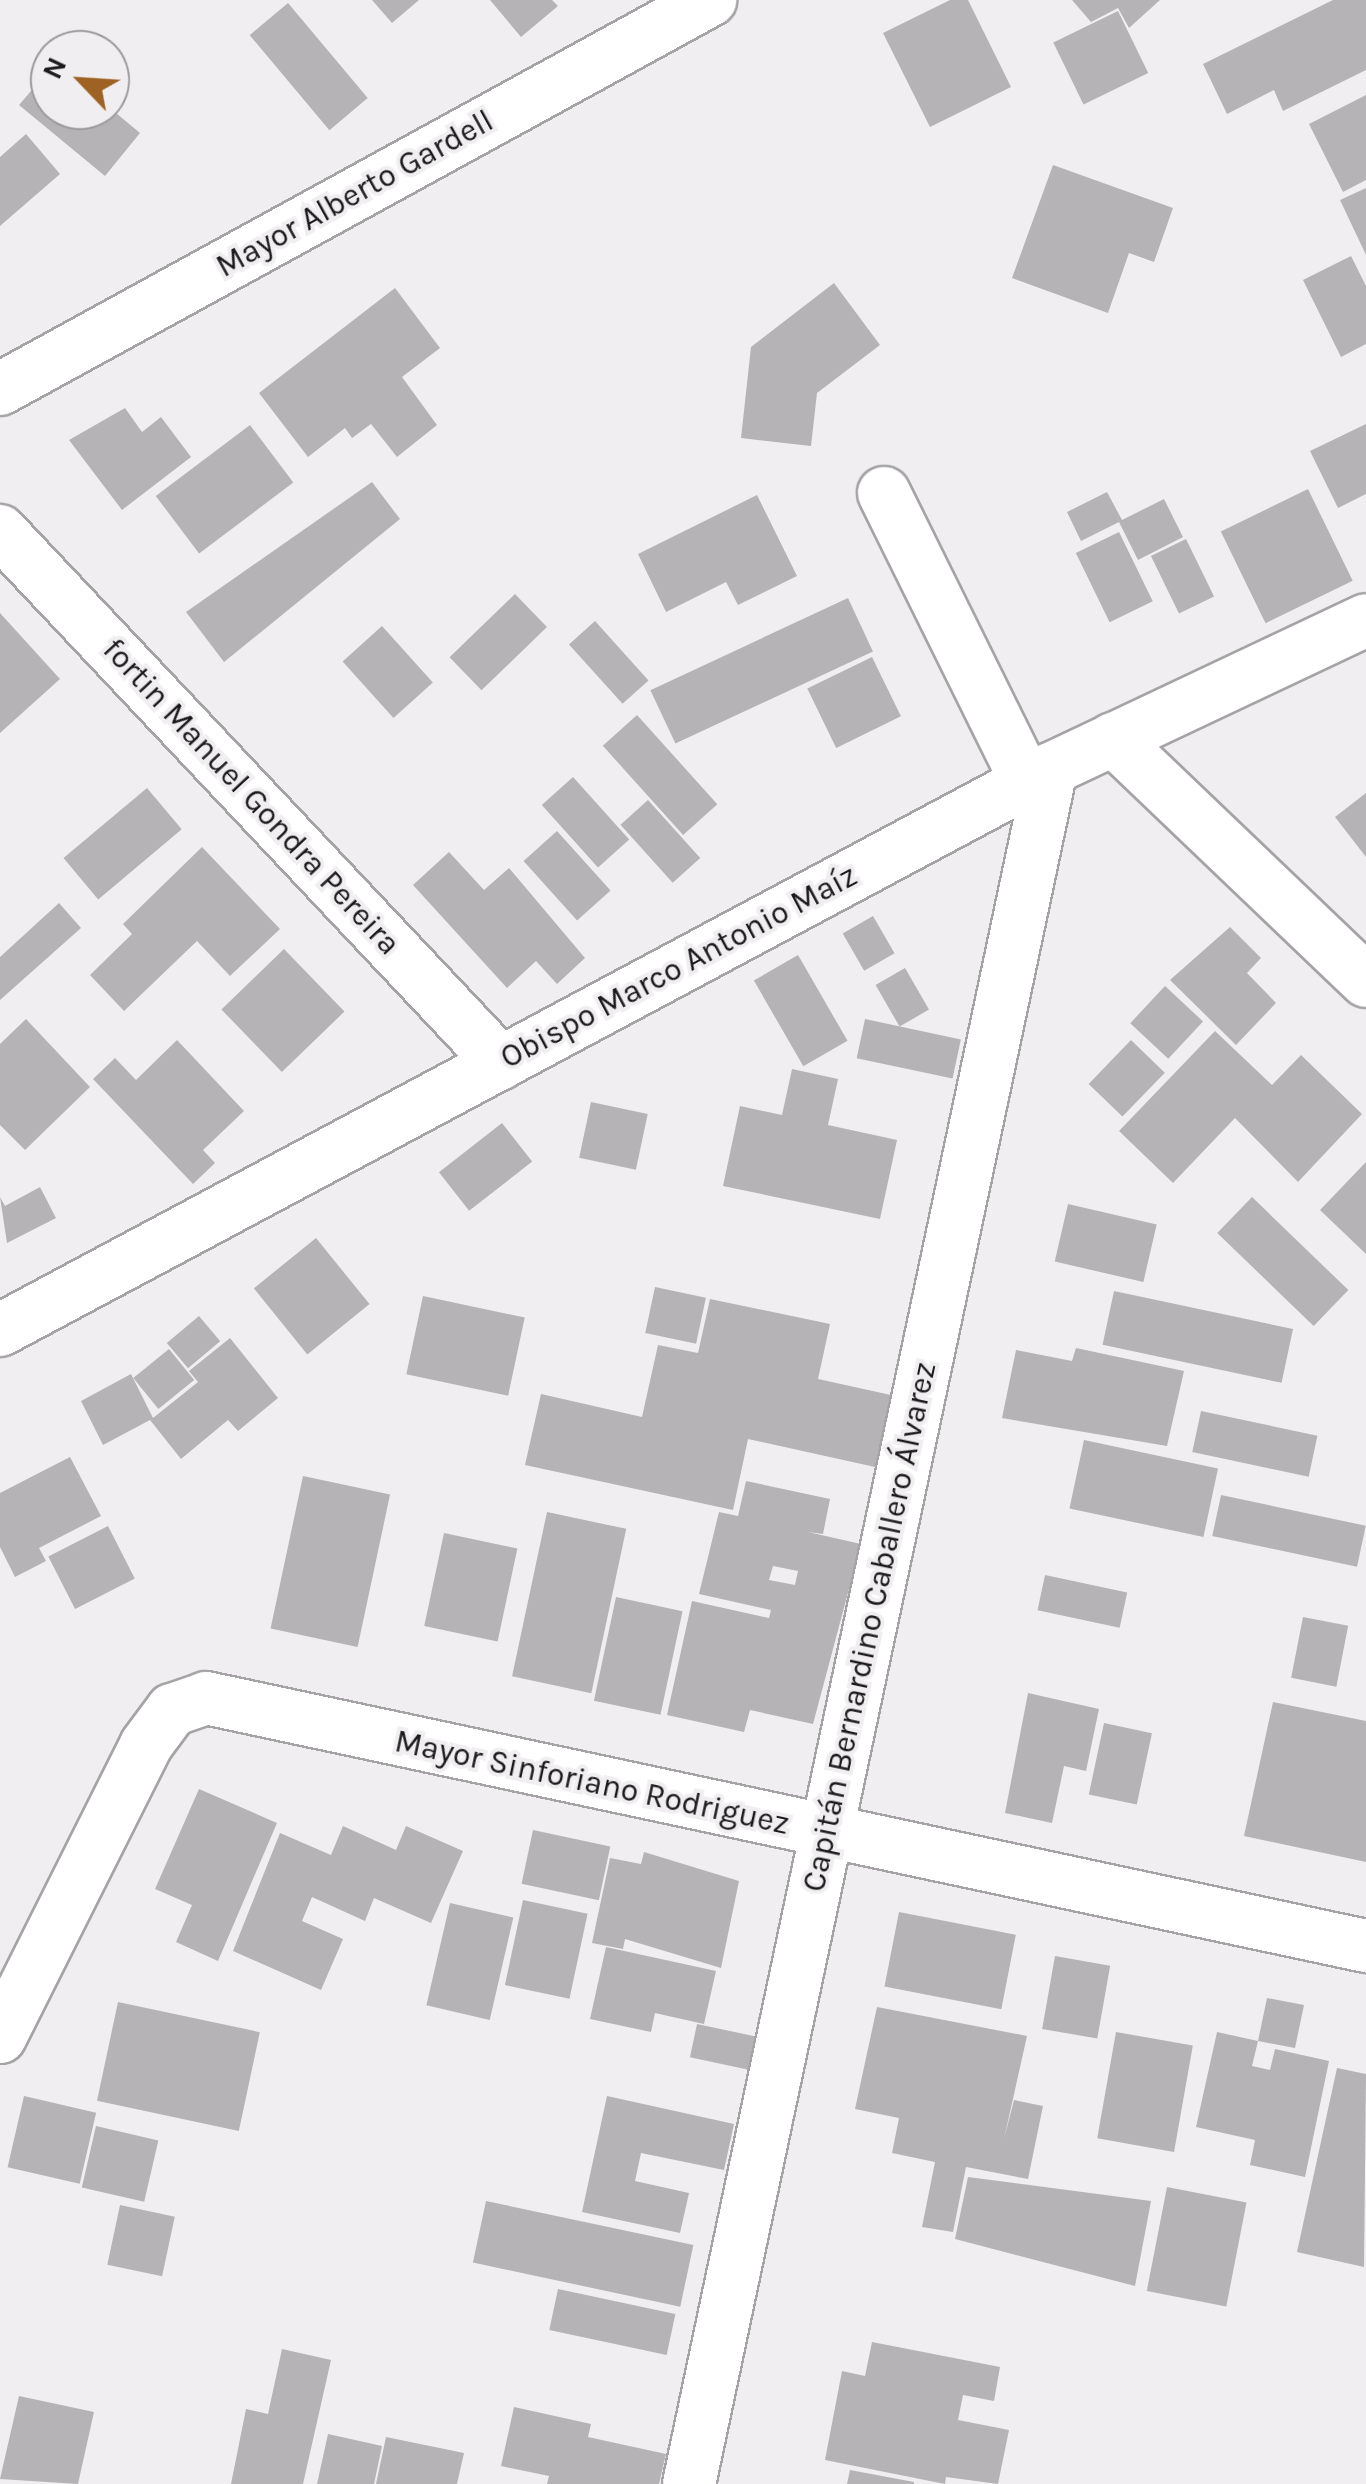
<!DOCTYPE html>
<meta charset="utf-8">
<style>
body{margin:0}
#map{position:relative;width:1366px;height:2484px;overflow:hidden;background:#f1eef1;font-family:Karla,sans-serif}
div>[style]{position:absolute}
.building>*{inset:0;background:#b5b3b6;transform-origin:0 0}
.roads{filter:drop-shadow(2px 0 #a5a3a6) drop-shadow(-2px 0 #a5a3a6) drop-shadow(0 2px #a5a3a6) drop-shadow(0 -2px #a5a3a6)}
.minor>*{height:52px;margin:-26px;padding:0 26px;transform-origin:26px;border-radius:26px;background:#fff}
span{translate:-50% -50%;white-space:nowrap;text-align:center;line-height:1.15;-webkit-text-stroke:8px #f1eef1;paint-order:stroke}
.street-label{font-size:32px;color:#1b1a1b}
.north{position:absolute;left:30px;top:30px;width:100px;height:100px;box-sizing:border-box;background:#f1eef1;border:2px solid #9b999b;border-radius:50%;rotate:295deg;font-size:28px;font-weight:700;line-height:40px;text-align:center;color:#1b1a1b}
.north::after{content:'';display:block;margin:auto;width:35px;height:45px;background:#9e6324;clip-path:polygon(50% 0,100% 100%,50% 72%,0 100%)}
</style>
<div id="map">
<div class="building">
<i style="clip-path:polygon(372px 0,419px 0,392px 23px)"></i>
<i style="clip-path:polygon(490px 0,552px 0,558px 6px,521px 37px)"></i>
<i style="clip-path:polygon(950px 0,968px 0,1011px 87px,930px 127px,883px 33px)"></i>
<i style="clip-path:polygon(1072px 0,1160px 0,1129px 28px,1118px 8px,1091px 22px)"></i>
<i style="clip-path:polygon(1333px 0,1366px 0,1366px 70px,1283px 111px,1274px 90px,1227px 114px,1203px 64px)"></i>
<i style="left:288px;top:3px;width:124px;height:50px;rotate:50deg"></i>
<i style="left:1118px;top:11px;width:69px;height:72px;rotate:64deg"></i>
<i style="clip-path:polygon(50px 69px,50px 110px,110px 108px,140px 133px,105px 176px,19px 105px)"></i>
<i style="clip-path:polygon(1366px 95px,1366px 180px,1343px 192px,1309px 124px)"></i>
<i style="clip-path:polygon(26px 134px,60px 174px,0 226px,0 157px)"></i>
<i style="clip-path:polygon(1053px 165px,1173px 208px,1154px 262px,1129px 253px,1108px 313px,1012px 278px)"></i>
<i style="clip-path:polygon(1366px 188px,1366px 255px,1340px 200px)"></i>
<i style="clip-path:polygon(1351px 256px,1366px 286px,1366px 344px,1341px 357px,1303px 280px)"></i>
<i style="clip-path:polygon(834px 283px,880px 345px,817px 393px,811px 446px,741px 438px,751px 347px)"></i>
<i style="clip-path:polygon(395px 288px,440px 348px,402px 377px,437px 425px,397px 457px,371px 424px,352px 438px,345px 428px,308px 457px,259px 393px)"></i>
<i style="clip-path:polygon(125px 408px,142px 432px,161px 417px,191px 457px,122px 510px,69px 440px)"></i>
<i style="clip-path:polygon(1366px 424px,1366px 494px,1338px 508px,1310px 451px)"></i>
<i style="left:250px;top:425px;width:72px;height:118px;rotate:53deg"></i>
<i style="clip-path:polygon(372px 482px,400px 519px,224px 662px,186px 612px)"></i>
<i style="left:1308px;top:489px;width:102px;height:97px;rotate:64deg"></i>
<i style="clip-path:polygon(1107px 492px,1122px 520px,1164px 499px,1183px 537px,1138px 560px,1119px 522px,1081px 541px,1067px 512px)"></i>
<i style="clip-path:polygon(757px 495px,797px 576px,738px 605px,726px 582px,666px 612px,638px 554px)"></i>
<i style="left:1119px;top:532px;width:77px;height:48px;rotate:64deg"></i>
<i style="left:1186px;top:539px;width:64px;height:39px;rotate:64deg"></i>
<i style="left:515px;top:594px;width:46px;height:91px;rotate:46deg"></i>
<i style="left:848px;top:598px;width:59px;height:218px;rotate:65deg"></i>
<i style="clip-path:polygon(0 613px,60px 679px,0 733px)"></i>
<i style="left:595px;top:621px;width:80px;height:35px;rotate:48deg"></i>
<i style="left:382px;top:626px;width:76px;height:53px;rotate:48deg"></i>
<i style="left:872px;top:657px;width:66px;height:72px;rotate:64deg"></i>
<i style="left:637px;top:715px;width:120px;height:46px;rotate:48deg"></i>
<i style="left:573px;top:777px;width:84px;height:42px;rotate:48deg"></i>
<i style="left:147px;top:788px;width:54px;height:109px;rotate:50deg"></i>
<i style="clip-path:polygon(1366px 793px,1366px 857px,1335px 817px)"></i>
<i style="left:648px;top:800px;width:78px;height:37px;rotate:48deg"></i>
<i style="left:557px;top:831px;width:80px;height:45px;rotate:48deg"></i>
<i style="clip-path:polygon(202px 847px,280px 929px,230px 976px,197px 941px,124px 1011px,90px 975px,132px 934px,123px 924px)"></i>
<i style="clip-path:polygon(449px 852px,484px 890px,509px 868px,585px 958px,557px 984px,536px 961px,507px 988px,413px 885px)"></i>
<i style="clip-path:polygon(59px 903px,81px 928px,0 1000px,0 957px)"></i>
<i style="left:873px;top:916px;width:43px;height:35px;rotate:60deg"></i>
<i style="clip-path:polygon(1230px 927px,1261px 958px,1247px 973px,1276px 1003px,1236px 1045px,1170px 980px)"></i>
<i style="left:284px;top:949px;width:87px;height:87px;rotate:46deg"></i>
<i style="left:798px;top:955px;width:99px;height:51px;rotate:60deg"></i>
<i style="left:905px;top:968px;width:48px;height:34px;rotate:60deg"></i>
<i style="left:1165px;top:986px;width:52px;height:51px;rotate:43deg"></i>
<i style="clip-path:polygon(26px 1019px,90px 1087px,25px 1150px,0 1125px,0 1044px)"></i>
<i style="left:865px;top:1019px;width:98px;height:40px;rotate:12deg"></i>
<i style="clip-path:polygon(1215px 1031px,1272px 1085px,1301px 1055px,1362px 1114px,1298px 1182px,1235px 1118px,1173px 1183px,1119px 1131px)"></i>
<i style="clip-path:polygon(177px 1040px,244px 1111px,203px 1150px,215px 1163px,193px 1184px,93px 1079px,115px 1058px,136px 1080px)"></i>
<i style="left:1131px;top:1040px;width:47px;height:61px;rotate:44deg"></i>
<i style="clip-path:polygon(792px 1069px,838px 1079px,828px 1125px,897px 1140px,880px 1219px,723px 1186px,740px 1106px,782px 1115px)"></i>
<i style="left:591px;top:1102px;width:58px;height:57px;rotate:12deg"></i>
<i style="left:502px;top:1123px;width:49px;height:80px;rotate:52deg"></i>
<i style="clip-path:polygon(1366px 1162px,1366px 1254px,1320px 1210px)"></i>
<i style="clip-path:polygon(40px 1187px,56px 1218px,7px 1243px,0 1197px,5px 1206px)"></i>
<i style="left:1252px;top:1197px;width:134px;height:50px;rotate:44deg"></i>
<i style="left:1068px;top:1204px;width:91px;height:59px;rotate:13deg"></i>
<i style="left:316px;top:1238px;width:85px;height:80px;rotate:51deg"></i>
<i style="left:655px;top:1287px;width:52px;height:47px;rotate:12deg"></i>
<i style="left:1114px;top:1291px;width:183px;height:55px;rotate:12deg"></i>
<i style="left:423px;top:1296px;width:104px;height:80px;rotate:12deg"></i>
<i style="clip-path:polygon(710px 1299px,830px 1324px,818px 1379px,891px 1395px,875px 1467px,748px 1439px,733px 1510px,525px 1465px,541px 1394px,642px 1417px,658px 1345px,698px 1353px)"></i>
<i style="left:199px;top:1316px;width:33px;height:42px;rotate:50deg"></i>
<i style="clip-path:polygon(230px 1338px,278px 1398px,238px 1431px,228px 1420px,181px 1459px,150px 1420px,103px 1445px,81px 1401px,131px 1374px,153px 1418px,198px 1382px,189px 1371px)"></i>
<i style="clip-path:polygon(1076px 1348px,1184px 1371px,1167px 1446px,1002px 1418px,1016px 1350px,1072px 1361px)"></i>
<i style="left:169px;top:1349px;width:40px;height:46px;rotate:51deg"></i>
<i style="left:1201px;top:1411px;width:119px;height:42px;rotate:12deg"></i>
<i style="left:1084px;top:1440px;width:137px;height:70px;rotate:12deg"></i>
<i style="clip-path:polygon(70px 1457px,101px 1516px,39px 1548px,46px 1561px,15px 1577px,0 1547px,0 1493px)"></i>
<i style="left:303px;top:1476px;width:89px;height:156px;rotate:12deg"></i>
<i style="clip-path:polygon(evenodd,746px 1481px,830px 1499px,823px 1534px,808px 1532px,861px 1544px,813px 1724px,750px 1710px,744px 1732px,667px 1715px,692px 1601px,769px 1618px,771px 1610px,699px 1594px,719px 1512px,738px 1516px,746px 1481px,773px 1566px,798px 1571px,795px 1585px,769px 1580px,773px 1566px)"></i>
<i style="left:1221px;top:1495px;width:148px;height:42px;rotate:12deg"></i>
<i style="left:547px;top:1512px;width:81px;height:168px;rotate:12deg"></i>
<i style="left:108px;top:1526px;width:59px;height:67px;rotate:63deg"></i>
<i style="left:444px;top:1533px;width:75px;height:95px;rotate:12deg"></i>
<i style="left:1045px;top:1575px;width:84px;height:36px;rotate:12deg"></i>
<i style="left:616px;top:1597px;width:68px;height:106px;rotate:12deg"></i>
<i style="left:1303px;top:1617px;width:46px;height:62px;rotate:11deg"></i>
<i style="clip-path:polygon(1028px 1693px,1099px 1709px,1086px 1771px,1064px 1766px,1052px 1823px,1005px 1813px)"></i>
<i style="clip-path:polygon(1273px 1702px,1366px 1721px,1366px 1862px,1244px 1836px)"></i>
<i style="left:1104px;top:1723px;width:49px;height:73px;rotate:12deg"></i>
<i style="clip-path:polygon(199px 1789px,277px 1823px,218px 1961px,176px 1942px,192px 1905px,155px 1889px)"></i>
<i style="clip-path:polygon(343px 1826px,396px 1850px,406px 1826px,463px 1851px,431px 1923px,374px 1898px,365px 1921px,312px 1897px,302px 1921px,343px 1939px,321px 1990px,233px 1951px,280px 1833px,331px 1855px)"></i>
<i style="left:533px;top:1830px;width:79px;height:55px;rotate:12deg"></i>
<i style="clip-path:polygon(644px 1852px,739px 1881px,721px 1968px,625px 1939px,623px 1949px,592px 1943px,610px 1858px,641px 1864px)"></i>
<i style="left:523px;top:1900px;width:66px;height:87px;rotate:12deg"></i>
<i style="left:450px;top:1903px;width:65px;height:105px;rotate:13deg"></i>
<i style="left:899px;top:1912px;width:119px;height:76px;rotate:11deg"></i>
<i style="clip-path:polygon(606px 1947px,716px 1971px,704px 2024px,655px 2013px,651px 2032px,590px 2019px)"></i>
<i style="left:1055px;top:1956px;width:56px;height:74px;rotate:10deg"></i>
<i style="clip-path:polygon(1267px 1998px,1304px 2005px,1295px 2048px,1258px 2041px,1252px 2066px,1270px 2070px,1275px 2049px,1329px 2061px,1305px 2177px,1250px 2165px,1255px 2140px,1196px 2127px,1217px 2032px,1258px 2041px)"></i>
<i style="left:118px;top:2002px;width:145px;height:101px;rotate:12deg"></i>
<i style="clip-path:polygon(877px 2007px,1027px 2036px,1004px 2139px,1014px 2100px,1043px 2106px,1028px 2179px,966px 2167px,953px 2232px,922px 2227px,935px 2162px,892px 2153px,899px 2118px,855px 2109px)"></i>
<i style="left:697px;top:2024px;width:60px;height:34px;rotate:12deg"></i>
<i style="left:1116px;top:2032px;width:78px;height:108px;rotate:10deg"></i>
<i style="clip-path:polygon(1337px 2068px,1366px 2074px,1364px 2267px,1297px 2252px)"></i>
<i style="left:24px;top:2096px;width:74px;height:73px;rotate:13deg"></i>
<i style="clip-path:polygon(607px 2096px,734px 2124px,724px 2170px,641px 2153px,635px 2181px,689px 2193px,680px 2233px,582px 2212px)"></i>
<i style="left:96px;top:2126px;width:64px;height:63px;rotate:13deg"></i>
<i style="clip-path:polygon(968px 2177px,1151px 2201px,1135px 2286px,955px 2239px)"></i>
<i style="left:1167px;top:2187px;width:81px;height:106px;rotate:11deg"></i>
<i style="left:486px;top:2201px;width:212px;height:63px;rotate:12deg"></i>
<i style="left:120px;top:2205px;width:56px;height:61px;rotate:12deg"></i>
<i style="left:558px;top:2289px;width:120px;height:42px;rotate:12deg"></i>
<i style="clip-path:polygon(872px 2342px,1000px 2367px,994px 2401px,963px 2395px,958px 2420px,1009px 2430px,998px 2484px,946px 2477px,945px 2484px,825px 2460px,842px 2371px,865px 2376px)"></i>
<i style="clip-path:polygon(282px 2349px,331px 2360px,303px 2484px,231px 2484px,246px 2409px,268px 2414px)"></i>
<i style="clip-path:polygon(19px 2396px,94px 2412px,78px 2484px,0 2479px)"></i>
<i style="clip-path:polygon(514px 2407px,591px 2424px,588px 2437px,666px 2454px,659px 2484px,547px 2484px,549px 2476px,501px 2466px)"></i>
<i style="clip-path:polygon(328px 2434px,382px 2446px,374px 2484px,317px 2484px)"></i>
<i style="clip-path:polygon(386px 2437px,464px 2453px,457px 2484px,376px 2484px)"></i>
<i style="clip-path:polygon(850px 2470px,914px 2482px,914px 2484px,847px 2484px)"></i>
</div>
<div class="roads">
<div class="minor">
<i style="left:0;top:389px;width:810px;rotate:-28.72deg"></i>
<i style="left:884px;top:493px;width:322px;rotate:63.7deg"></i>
<i style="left:0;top:531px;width:731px;rotate:46.72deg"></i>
<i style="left:1113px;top:739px;width:350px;rotate:43.7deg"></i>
<i style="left:0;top:1330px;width:1191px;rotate:-28.09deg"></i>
<i style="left:1051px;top:769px;width:348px;rotate:-25.3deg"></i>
<i style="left:0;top:2037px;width:326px;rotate:-63.4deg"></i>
<i style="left:146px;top:1745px;width:44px;rotate:-53.4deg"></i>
<i style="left:172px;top:1710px;width:36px;rotate:-19deg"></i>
<i style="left:206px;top:1698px;width:1186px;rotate:12.07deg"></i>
<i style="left:689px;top:2484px;width:1753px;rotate:-78.08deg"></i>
</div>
</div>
<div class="street-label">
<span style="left:355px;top:194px;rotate:-29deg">Mayor Alberto Gardell</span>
<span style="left:251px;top:797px;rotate:47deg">fortin Manuel Gondra Pereira</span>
<span style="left:679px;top:967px;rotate:-28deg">Obispo Marco Antonio Maíz</span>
<span style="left:870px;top:1627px;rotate:-78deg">Capitán Bernardino Caballero Álvarez</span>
<span style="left:592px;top:1783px;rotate:12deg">Mayor Sinforiano Rodriguez</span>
</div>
<div class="north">N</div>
</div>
